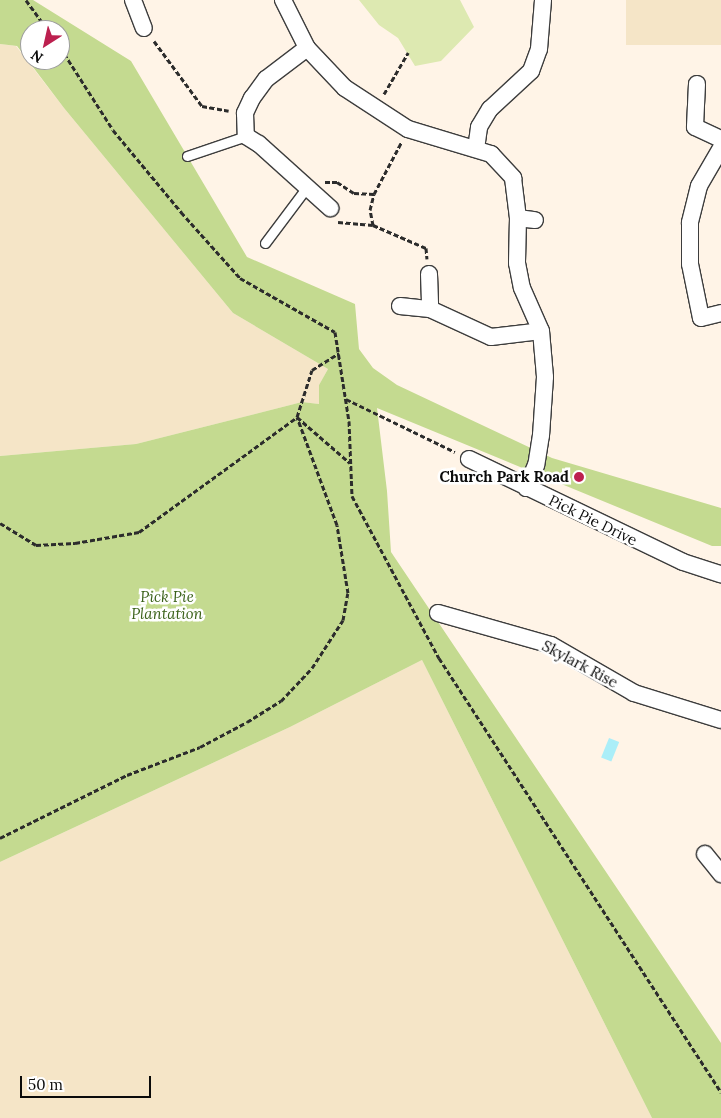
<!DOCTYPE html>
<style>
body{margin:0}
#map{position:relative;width:721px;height:1118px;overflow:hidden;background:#fff4e7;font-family:Lora,serif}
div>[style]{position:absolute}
.farmland>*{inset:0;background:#f5e5c7;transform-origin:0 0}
.green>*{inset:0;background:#dde9b1}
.forest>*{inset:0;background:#c4da90}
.water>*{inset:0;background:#abeef8;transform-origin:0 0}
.path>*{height:3px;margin-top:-1.5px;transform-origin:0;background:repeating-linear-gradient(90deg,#2c2c2c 0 5px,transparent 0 7.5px)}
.roads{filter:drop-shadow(1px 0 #3d3d3d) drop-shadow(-1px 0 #3d3d3d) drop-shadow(0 1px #3d3d3d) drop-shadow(0 -1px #3d3d3d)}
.service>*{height:9px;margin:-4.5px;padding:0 4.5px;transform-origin:4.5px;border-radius:4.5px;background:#fff}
.minor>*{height:16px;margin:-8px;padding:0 8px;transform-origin:8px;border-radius:8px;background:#fff}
.dots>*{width:14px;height:14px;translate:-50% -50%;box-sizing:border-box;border:2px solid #fff;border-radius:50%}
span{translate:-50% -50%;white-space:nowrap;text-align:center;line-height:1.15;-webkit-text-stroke:5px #fff;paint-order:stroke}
.poi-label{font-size:15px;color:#0a0a0a;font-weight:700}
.right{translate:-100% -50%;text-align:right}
.street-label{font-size:15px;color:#0a0a0a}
.park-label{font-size:15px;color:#3b621a;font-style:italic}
.north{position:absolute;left:20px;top:20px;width:50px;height:50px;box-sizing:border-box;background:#fff;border:1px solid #9d9d9d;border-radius:50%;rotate:215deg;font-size:14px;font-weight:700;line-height:20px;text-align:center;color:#0a0a0a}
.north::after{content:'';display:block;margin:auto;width:18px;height:22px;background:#bc204f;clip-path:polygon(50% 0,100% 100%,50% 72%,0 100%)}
.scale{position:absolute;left:20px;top:1076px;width:131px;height:22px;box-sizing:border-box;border:2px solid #0a0a0a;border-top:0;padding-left:6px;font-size:15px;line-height:18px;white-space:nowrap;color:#0a0a0a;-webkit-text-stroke:4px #fff;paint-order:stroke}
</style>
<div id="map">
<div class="farmland">
<i style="left:626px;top:0;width:95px;height:45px"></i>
<i style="clip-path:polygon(0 44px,16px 46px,64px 108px,233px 313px,328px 369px,319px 385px,319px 404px,302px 402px,136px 444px,0 456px)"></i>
<i style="clip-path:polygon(422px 660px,652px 1118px,0 1118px,0 862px,290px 727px)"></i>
</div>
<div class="green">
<i style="clip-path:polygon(359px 0,460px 0,474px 27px,441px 61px,415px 66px,398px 38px,379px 25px)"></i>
</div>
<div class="forest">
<i style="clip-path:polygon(evenodd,0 0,33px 0,131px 61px,247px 257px,355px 304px,359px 349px,373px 368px,397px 385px,552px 458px,721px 508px,721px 546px,712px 546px,377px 408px,387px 491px,391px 552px,721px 1043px,721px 1118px,652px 1118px,422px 660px,290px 727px,0 862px,0 456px,136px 444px,302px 402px,319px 404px,319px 385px,328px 369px,233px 313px,64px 108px,17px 46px,0 44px,0 0,30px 30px,60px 30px,60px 60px,30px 60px,30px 30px)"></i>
</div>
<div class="water">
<i style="left:609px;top:738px;width:11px;height:21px;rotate:22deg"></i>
</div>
<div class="path">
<i style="left:26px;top:0;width:37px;rotate:54deg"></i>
<i style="left:154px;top:41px;width:81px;rotate:53.6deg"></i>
<i style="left:202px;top:106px;width:27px;rotate:10deg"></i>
<i style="left:60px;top:47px;width:98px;rotate:57.4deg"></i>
<i style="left:113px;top:130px;width:107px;rotate:50.3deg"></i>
<i style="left:181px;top:212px;width:89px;rotate:48.2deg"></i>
<i style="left:240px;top:278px;width:109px;rotate:29.6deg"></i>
<i style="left:335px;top:332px;width:90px;rotate:81.1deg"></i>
<i style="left:349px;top:421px;width:75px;rotate:87.7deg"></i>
<i style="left:352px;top:496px;width:184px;rotate:61.8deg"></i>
<i style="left:439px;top:658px;width:518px;rotate:56.99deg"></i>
<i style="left:384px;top:94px;width:48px;rotate:-59.7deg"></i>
<i style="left:325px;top:182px;width:12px"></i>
<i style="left:337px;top:182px;width:20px;rotate:33deg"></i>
<i style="left:354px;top:193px;width:20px;rotate:3deg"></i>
<i style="left:338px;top:222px;width:35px;rotate:5deg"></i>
<i style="left:373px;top:225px;width:58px;rotate:23.5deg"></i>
<i style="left:426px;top:248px;width:11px;rotate:85deg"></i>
<i style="left:373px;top:225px;width:15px;rotate:-101deg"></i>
<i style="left:370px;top:210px;width:16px;rotate:-76deg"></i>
<i style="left:374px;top:194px;width:58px;rotate:-62.1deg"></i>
<i style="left:346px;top:399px;width:121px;rotate:25.9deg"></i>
<i style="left:0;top:523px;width:42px;rotate:31.4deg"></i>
<i style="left:36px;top:545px;width:39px;rotate:-3deg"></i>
<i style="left:75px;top:543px;width:65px;rotate:-9.8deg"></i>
<i style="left:139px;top:532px;width:195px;rotate:-36deg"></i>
<i style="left:297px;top:417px;width:49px;rotate:-72.3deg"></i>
<i style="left:312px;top:370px;width:32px;rotate:-32deg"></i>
<i style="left:0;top:838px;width:142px;rotate:-26.4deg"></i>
<i style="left:127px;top:775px;width:78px;rotate:-21deg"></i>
<i style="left:200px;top:747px;width:53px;rotate:-28deg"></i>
<i style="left:247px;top:722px;width:40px;rotate:-32deg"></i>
<i style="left:281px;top:701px;width:45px;rotate:-46.8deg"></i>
<i style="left:312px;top:668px;width:57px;rotate:-57.1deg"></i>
<i style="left:343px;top:620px;width:27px;rotate:-80deg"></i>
<i style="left:348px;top:593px;width:69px;rotate:-99.2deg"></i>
<i style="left:337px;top:525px;width:115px;rotate:-110.3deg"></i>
<i style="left:297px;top:417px;width:70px;rotate:41deg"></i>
</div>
<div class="roads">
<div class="service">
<i style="left:187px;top:156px;width:62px;rotate:-18.7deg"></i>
<i style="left:265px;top:243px;width:70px;rotate:-53.1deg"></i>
</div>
<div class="minor">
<i style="left:133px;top:0;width:30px;rotate:69deg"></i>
<i style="left:283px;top:0;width:54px;rotate:63.4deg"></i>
<i style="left:307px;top:48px;width:55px;rotate:46.5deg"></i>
<i style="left:345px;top:88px;width:75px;rotate:33.1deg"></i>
<i style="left:408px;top:129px;width:87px;rotate:16.8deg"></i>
<i style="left:491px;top:154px;width:33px;rotate:47deg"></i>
<i style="left:513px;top:178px;width:40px;rotate:82.9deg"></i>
<i style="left:518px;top:218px;width:45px;rotate:91.3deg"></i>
<i style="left:517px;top:263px;width:25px;rotate:79deg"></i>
<i style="left:522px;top:288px;width:47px;rotate:66.2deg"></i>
<i style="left:541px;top:331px;width:46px;rotate:85deg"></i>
<i style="left:545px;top:377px;width:58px;rotate:93.9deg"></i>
<i style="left:541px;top:435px;width:30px;rotate:99deg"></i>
<i style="left:536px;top:465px;width:25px;rotate:113deg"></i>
<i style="left:307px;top:48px;width:51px;rotate:142.9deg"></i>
<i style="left:266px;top:79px;width:24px;rotate:126deg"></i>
<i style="left:252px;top:98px;width:17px;rotate:115deg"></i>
<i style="left:245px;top:113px;width:23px;rotate:88deg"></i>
<i style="left:246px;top:136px;width:15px;rotate:32deg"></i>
<i style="left:259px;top:144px;width:96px;rotate:42deg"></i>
<i style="left:697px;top:84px;width:43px;rotate:92.7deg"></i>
<i style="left:695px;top:127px;width:29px;rotate:25deg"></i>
<i style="left:721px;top:148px;width:44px;rotate:120.1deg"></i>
<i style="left:699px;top:186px;width:38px;rotate:104deg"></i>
<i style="left:690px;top:223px;width:41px;rotate:90deg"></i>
<i style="left:690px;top:264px;width:55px;rotate:78.5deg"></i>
<i style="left:701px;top:318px;width:21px;rotate:-14deg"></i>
<i style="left:476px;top:149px;width:22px;rotate:-82deg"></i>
<i style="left:479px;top:127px;width:21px;rotate:-59deg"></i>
<i style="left:490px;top:109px;width:56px;rotate:-42.8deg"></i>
<i style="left:531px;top:71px;width:23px;rotate:-70deg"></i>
<i style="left:539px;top:49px;width:49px;rotate:-85.3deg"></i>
<i style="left:518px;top:218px;width:17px;rotate:7deg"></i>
<i style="left:429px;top:274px;width:35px;rotate:88deg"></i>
<i style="left:430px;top:309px;width:67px;rotate:24.7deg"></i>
<i style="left:491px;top:337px;width:50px;rotate:-6.8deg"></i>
<i style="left:400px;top:306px;width:30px;rotate:6deg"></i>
<i style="left:469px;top:459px;width:237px;rotate:25.7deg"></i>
<i style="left:683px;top:562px;width:40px;rotate:18deg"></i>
<i style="left:438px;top:613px;width:117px;rotate:15.8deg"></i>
<i style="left:551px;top:645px;width:96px;rotate:30deg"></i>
<i style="left:634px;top:693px;width:91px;rotate:17.2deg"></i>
<i style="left:705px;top:854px;width:26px;rotate:51deg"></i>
</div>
</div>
<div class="dots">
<i style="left:579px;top:477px;background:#bc204f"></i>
</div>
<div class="poi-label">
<span class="right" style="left:569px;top:477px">Church Park Road</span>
</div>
<div class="street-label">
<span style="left:593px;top:520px;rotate:26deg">Pick Pie Drive</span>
<span style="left:580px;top:664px;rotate:28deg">Skylark Rise</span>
</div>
<div class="park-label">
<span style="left:167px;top:605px">Pick Pie<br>Plantation</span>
</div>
<div class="north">N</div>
<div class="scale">50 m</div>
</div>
